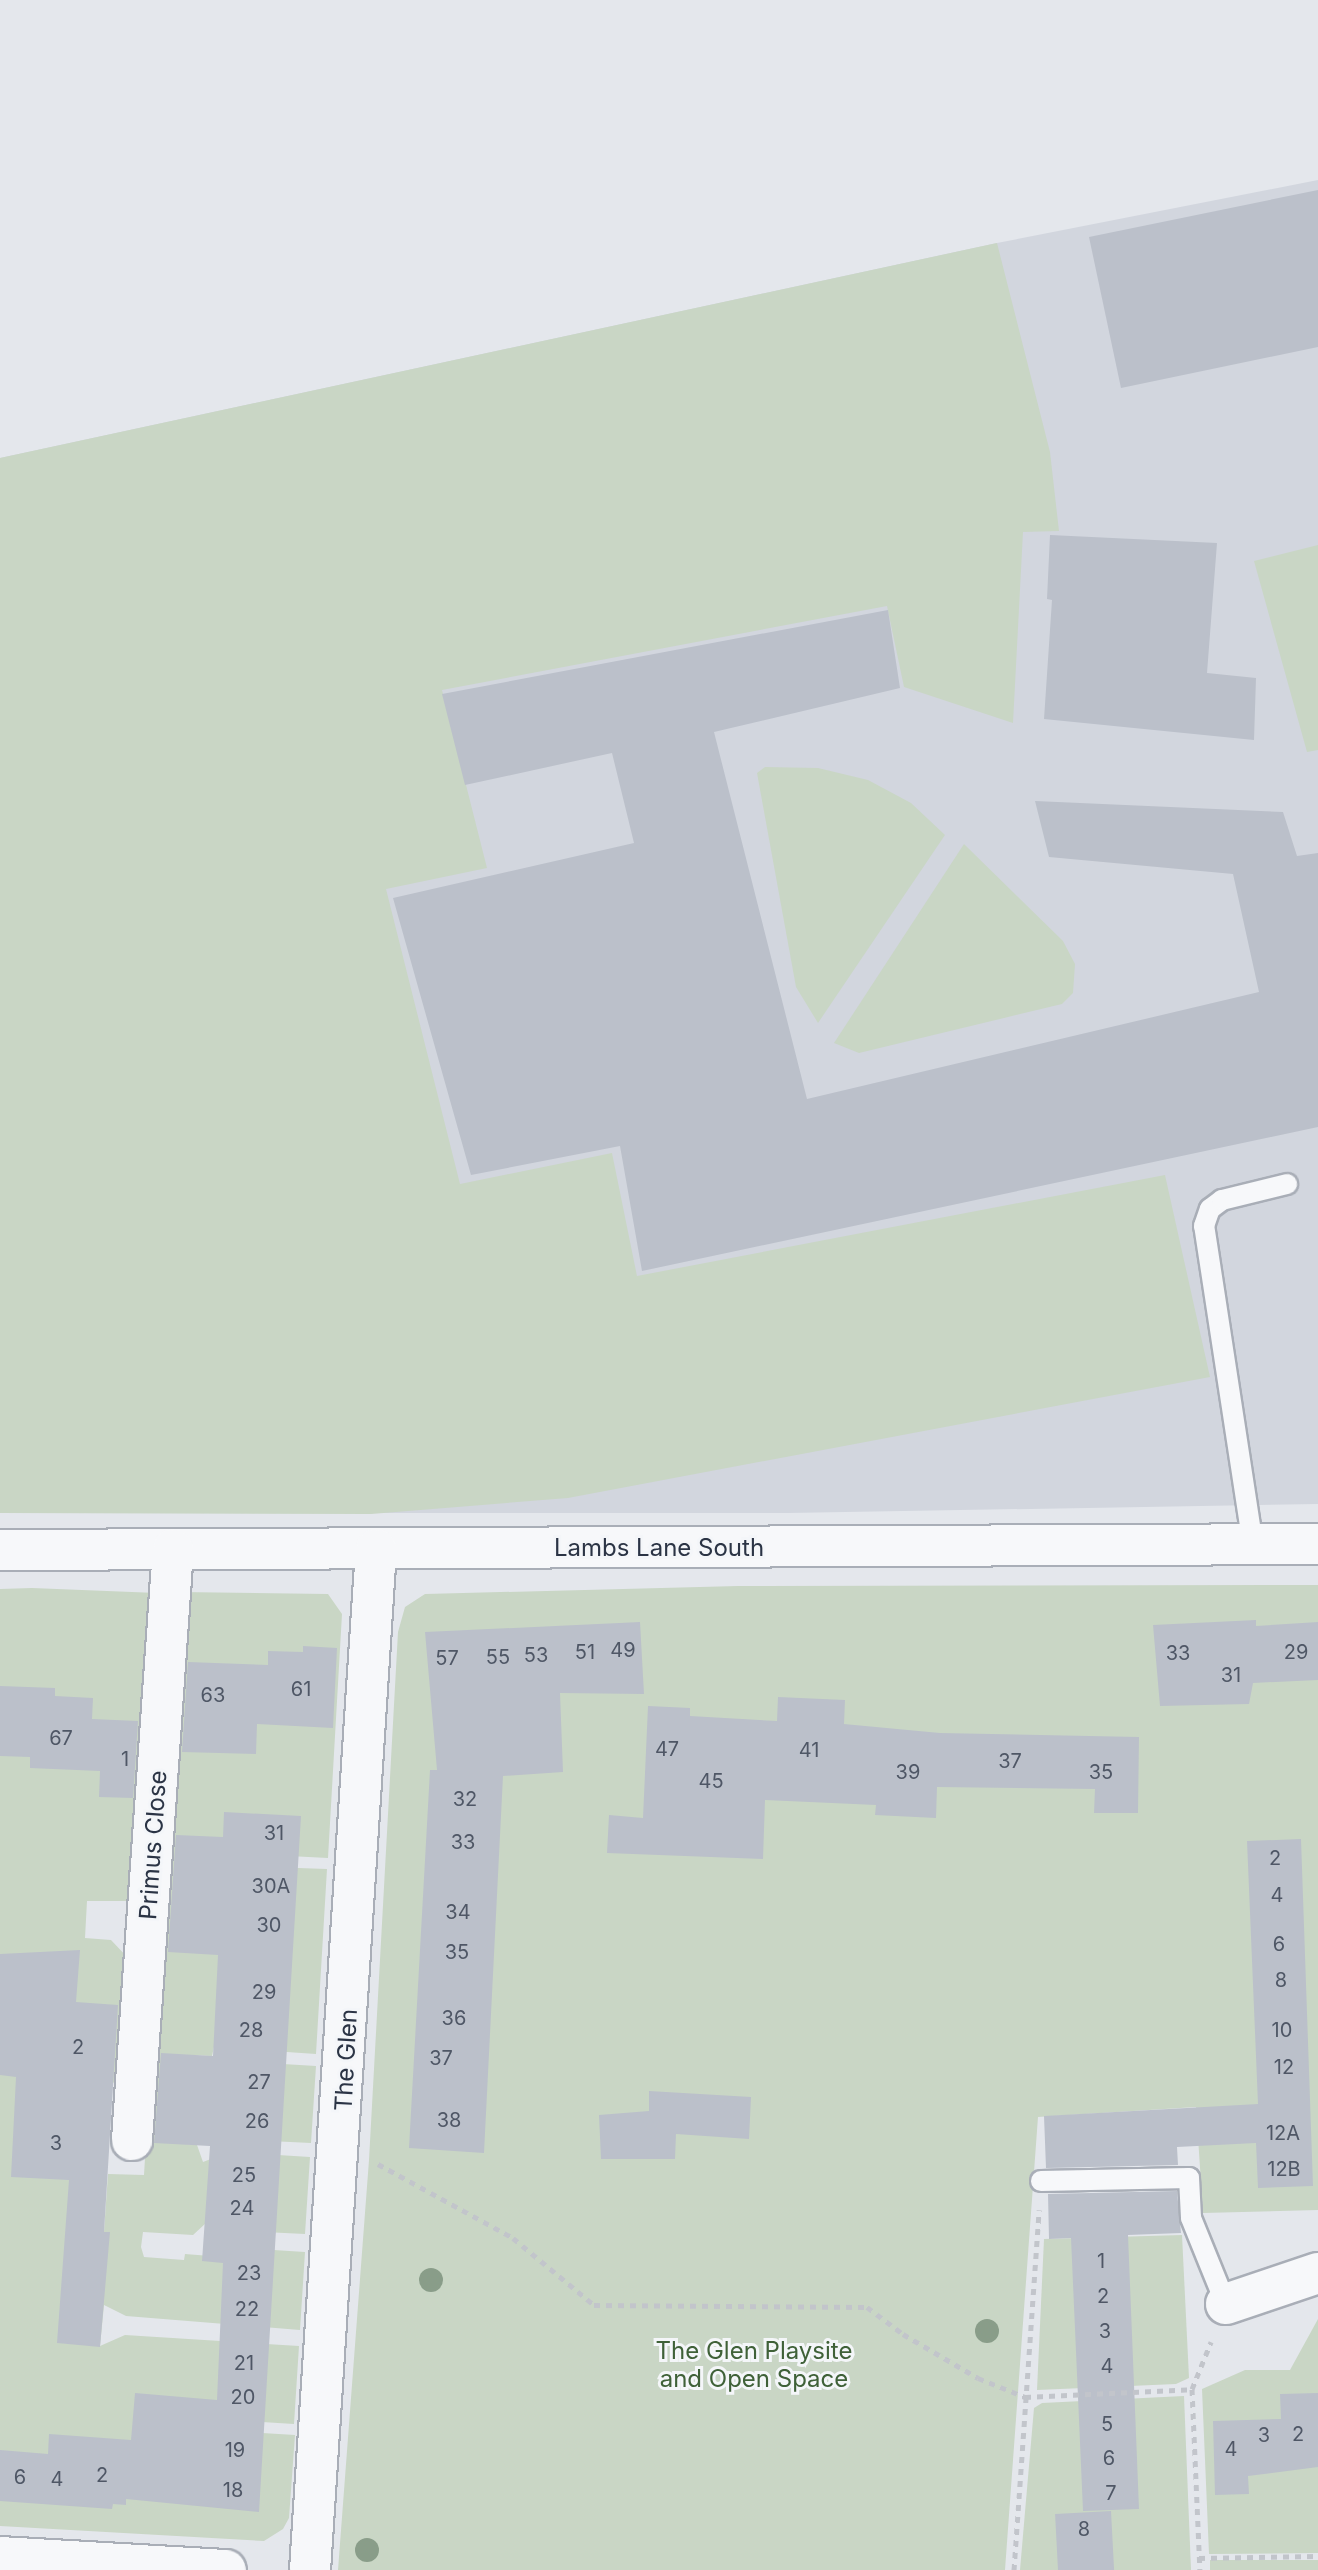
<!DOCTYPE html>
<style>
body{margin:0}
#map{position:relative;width:1318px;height:2570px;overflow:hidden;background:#e4e7ec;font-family:Inter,sans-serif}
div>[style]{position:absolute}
.built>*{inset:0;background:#d2d6de}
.green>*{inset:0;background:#c9d6c5;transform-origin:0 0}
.building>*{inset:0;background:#bbc0ca;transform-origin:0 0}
.path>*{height:5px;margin-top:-2.5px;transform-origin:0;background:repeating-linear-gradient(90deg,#c2c5cb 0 6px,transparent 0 12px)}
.roads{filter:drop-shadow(2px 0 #a9aeb7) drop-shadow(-2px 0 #a9aeb7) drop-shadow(0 2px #a9aeb7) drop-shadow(0 -2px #a9aeb7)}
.service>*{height:20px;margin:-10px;padding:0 10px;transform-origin:10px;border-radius:10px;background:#f7f8fa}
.minor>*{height:40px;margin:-20px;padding:0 20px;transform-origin:20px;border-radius:20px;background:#f7f8fa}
.trees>*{width:24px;height:24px;margin:-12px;border-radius:50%;background:#899d89}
span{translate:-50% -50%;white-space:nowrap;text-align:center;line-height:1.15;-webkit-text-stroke:6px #f4f6f9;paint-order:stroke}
.number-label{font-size:20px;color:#4f5766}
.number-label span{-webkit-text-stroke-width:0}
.street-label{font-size:24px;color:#2b3445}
.park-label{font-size:24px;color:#3f6138}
</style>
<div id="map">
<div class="built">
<i style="clip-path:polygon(1318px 180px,1318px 1504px,788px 1513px,0 1513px,0 458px,997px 243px)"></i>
</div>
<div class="green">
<i style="clip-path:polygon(997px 243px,1050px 452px,1059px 531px,1023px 532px,1013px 723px,904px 687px,887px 606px,442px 690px,487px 868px,386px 889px,460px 1184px,612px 1153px,637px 1276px,1165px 1175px,1210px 1377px,568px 1498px,371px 1514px,0 1513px,0 458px)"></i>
<i style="clip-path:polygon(1318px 545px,1318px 750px,1307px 752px,1254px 561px)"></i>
<i style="clip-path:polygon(765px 767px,818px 768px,868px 780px,911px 803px,945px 835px,818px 1023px,796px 987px,757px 773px)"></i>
<i style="clip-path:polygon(964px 844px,1063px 941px,1075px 964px,1073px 993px,1062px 1004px,859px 1053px,834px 1043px)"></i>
<i style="clip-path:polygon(1318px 1585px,1318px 2210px,1203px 2213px,1196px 2107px,1038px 2117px,1005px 2570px,338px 2570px,369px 2160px,398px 1632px,405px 1607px,425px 1594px,738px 1586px)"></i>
<i style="clip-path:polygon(32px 1588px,157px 1593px,147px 1819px,127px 1901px,87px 1901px,85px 1938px,111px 1940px,129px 1959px,121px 2083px,72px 2080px,103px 2246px,108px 2174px,144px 2175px,179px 1592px,328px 1594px,342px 1614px,328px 1858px,248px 1854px,298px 1868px,327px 1869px,316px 2054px,214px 2047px,212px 2056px,191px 2055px,190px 2074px,234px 2061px,316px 2066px,311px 2143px,230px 2139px,187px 2144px,197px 2145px,203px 2162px,229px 2152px,310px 2157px,305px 2234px,225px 2230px,206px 2223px,193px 2235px,143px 2232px,141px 2247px,144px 2257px,184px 2260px,185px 2254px,223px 2257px,224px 2247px,305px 2252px,300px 2330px,126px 2316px,104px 2305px,100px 2346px,125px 2335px,299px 2346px,294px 2424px,215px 2419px,210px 2430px,295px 2435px,289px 2518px,283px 2529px,264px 2541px,0 2526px,0 2027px,13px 1954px,0 1954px,0 1589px)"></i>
<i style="clip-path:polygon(1182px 2235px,1189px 2378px,1176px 2384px,1037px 2390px,1044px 2239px)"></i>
<i style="clip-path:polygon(1318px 2319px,1318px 2553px,1209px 2554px,1202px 2389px,1245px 2370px,1290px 2370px)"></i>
<i style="clip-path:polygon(1184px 2396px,1191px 2570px,1020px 2570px,1034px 2408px,1042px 2403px)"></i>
<i style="left:1318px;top:2560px;width:10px;height:108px;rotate:90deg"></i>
</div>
<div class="building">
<i style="clip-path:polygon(1318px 190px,1318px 347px,1121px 388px,1089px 237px)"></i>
<i style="clip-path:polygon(1050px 535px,1217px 543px,1207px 673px,1256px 678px,1254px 740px,1044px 719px,1052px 600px,1047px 599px)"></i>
<i style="clip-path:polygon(888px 610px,900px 688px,714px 732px,807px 1099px,1259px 992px,1233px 874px,1049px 857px,1035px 801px,1283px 812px,1297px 856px,1318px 853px,1318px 1127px,642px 1271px,620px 1146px,471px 1175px,393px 898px,634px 843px,612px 753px,465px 785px,442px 694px)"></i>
<i style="clip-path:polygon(1256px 1620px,1256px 1626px,1318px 1622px,1318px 1680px,1253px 1683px,1249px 1704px,1160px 1706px,1153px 1625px)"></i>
<i style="clip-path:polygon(640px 1622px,644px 1694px,560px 1693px,563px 1772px,503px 1776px,484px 2153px,409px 2148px,430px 1770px,437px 1770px,425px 1632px)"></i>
<i style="clip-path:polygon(303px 1646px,337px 1648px,333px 1728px,257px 1724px,256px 1754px,182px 1752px,188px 1662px,268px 1665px,268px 1651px,303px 1652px)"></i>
<i style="clip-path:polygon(0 1686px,55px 1688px,55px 1696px,93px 1698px,92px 1719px,138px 1721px,133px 1798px,99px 1797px,100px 1771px,30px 1768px,30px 1757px,0 1756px)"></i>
<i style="clip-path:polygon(778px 1697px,845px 1700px,844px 1724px,940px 1733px,1139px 1737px,1138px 1813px,1094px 1813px,1095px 1789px,937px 1787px,936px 1818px,875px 1815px,876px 1805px,765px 1800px,763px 1859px,607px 1853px,609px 1815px,643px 1818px,648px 1706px,690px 1708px,690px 1716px,777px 1721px)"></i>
<i style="clip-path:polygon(224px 1812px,301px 1816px,259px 2512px,126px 2499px,126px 2505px,113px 2504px,112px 2509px,0 2501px,0 2450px,48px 2454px,49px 2434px,131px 2440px,135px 2393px,217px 2400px,223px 2263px,202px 2261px,210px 2146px,154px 2143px,161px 2053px,213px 2056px,218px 1955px,168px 1952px,176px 1835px,223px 1837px)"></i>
<i style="clip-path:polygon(1301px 1839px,1313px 2186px,1258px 2188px,1256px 2143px,1177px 2147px,1178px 2165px,1046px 2168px,1044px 2116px,1258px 2104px,1247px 1841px)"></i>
<i style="clip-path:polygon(80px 1950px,76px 2002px,118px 2005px,104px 2232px,110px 2232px,100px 2347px,57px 2343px,69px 2180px,11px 2177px,16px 2077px,0 2075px,0 1954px)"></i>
<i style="clip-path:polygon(649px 2091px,751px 2097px,749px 2139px,676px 2134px,675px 2159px,601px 2159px,599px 2115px,649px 2111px)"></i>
<i style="clip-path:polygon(1177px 2191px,1181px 2233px,1128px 2235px,1139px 2509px,1083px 2511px,1071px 2238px,1049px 2239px,1048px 2194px)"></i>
<i style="clip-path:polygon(1318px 2393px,1318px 2467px,1248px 2476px,1249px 2494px,1215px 2495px,1213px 2421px,1281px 2419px,1280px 2394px)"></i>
<i style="left:1111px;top:2511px;width:59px;height:56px;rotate:87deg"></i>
</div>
<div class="path">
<i style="left:378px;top:2164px;width:154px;rotate:28.7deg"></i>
<i style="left:513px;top:2238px;width:105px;rotate:39.6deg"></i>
<i style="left:594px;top:2305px;width:273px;rotate:0.4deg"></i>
<i style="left:867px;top:2307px;width:45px;rotate:36.9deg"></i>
<i style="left:903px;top:2334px;width:87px;rotate:30.4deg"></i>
<i style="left:978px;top:2378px;width:51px;rotate:22deg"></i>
<i style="left:1025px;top:2397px;width:167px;rotate:-2.7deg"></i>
<i style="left:1192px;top:2389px;width:181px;rotate:87.5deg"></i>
<i style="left:1192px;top:2389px;width:51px;rotate:-68deg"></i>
<i style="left:1199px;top:2558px;width:119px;rotate:-1deg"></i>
<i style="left:1014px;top:2570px;width:361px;rotate:-86deg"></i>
</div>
<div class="roads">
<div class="service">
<i style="left:1253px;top:1545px;width:323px;rotate:-98.7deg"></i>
<i style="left:1204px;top:1226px;width:18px;rotate:-71deg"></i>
<i style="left:1210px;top:1209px;width:15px;rotate:-37deg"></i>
<i style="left:1222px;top:1200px;width:67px;rotate:-13.8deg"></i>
<i style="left:1041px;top:2181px;width:148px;rotate:-1.2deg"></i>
<i style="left:1189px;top:2178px;width:40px;rotate:87.1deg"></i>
<i style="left:1191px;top:2218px;width:93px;rotate:67.9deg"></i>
</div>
<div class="minor">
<i style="left:0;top:1550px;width:1318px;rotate:-0.26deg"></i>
<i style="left:132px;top:2140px;width:592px;rotate:-86.03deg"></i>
<i style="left:1226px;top:2304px;width:97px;rotate:-18.6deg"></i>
<i style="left:0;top:2557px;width:226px;rotate:3.3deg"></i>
<i style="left:310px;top:2570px;width:1023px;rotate:-86.3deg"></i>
</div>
</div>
<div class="trees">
<i style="left:431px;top:2280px"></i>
<i style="left:987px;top:2331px"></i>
<i style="left:367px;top:2550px"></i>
</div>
<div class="number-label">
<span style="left:623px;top:1650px">49</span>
<span style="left:585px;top:1652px">51</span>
<span style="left:1296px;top:1652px">29</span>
<span style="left:1178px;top:1653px">33</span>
<span style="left:536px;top:1655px">53</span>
<span style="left:498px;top:1657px">55</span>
<span style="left:447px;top:1658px">57</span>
<span style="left:1231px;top:1675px">31</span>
<span style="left:301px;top:1689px">61</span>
<span style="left:213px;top:1695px">63</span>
<span style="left:61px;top:1738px">67</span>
<span style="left:667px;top:1749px">47</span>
<span style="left:809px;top:1750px">41</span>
<span style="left:125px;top:1759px">1</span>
<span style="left:1010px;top:1761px">37</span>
<span style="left:908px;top:1772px">39</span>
<span style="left:1101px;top:1772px">35</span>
<span style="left:711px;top:1781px">45</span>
<span style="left:465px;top:1799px">32</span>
<span style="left:274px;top:1833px">31</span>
<span style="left:463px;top:1842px">33</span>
<span style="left:1275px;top:1858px">2</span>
<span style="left:271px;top:1886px">30A</span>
<span style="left:1277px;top:1895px">4</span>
<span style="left:458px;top:1912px">34</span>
<span style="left:269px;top:1925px">30</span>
<span style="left:1279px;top:1944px">6</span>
<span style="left:457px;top:1952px">35</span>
<span style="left:1281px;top:1980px">8</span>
<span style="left:264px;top:1992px">29</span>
<span style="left:454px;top:2018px">36</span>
<span style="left:251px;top:2030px">28</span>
<span style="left:1282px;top:2030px">10</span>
<span style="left:78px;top:2047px">2</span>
<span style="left:441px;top:2058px">37</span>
<span style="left:1284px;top:2067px">12</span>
<span style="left:259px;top:2082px">27</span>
<span style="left:449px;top:2120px">38</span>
<span style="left:257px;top:2121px">26</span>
<span style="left:1283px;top:2133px">12A</span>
<span style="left:56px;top:2143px">3</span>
<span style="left:1284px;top:2169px">12B</span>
<span style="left:244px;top:2175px">25</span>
<span style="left:242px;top:2208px">24</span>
<span style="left:1101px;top:2261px">1</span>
<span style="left:249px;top:2273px">23</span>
<span style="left:1103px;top:2296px">2</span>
<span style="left:247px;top:2309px">22</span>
<span style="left:1105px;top:2331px">3</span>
<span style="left:244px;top:2363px">21</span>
<span style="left:1107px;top:2366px">4</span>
<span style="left:243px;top:2397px">20</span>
<span style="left:1107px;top:2424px">5</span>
<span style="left:1298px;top:2434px">2</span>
<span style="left:1264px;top:2435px">3</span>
<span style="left:1231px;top:2449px">4</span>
<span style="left:235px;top:2450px">19</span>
<span style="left:1109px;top:2458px">6</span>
<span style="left:102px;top:2475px">2</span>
<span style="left:20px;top:2477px">6</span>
<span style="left:57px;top:2479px">4</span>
<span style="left:233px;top:2490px">18</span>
<span style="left:1111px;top:2493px">7</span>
<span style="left:1084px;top:2529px">8</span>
</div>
<div class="street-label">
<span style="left:659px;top:1548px">Lambs Lane South</span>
<span style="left:153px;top:1845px;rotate:-86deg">Primus Close</span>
<span style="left:346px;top:2060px;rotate:-87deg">The Glen</span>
</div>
<div class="park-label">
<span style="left:754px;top:2365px">The Glen Playsite<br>and Open Space</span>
</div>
</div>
